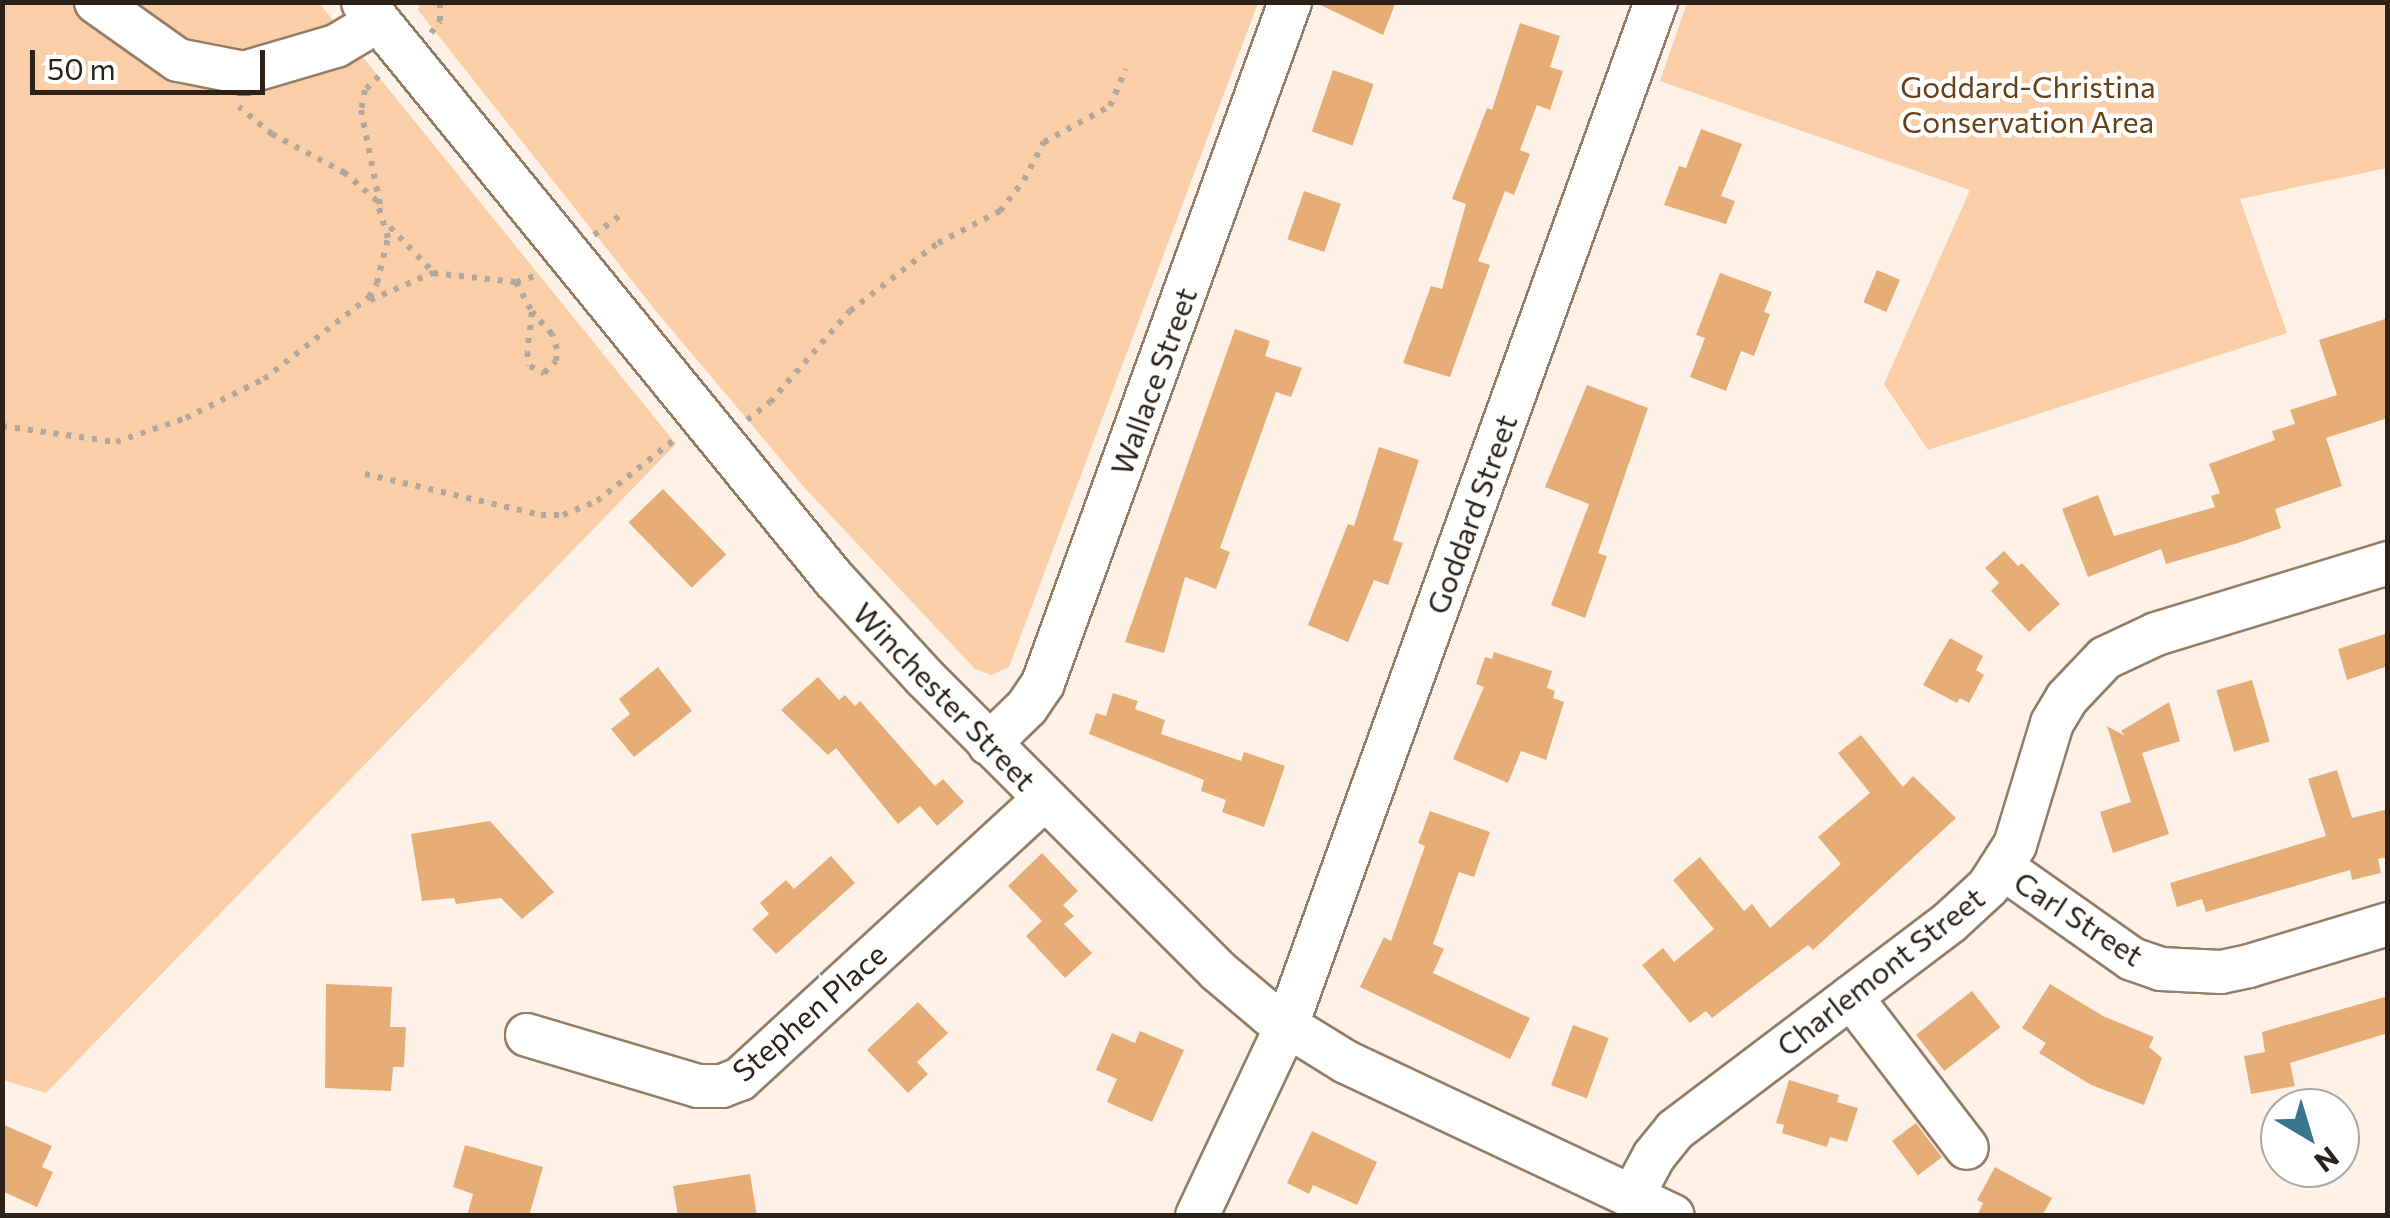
<!DOCTYPE html>
<style>
body{margin:0}
#map{position:relative;width:2390px;height:1218px;overflow:hidden;background:#fef2e8;font-family:Commissioner,sans-serif}
div>[style]{position:absolute}
.green>*{inset:0;background:#facea6}
.building>*{inset:0;background:#e7ad77;transform-origin:0 0}
.path>*{height:6px;margin-top:-3px;transform-origin:0;background:repeating-linear-gradient(90deg,#b2a79d 0 5px,transparent 0 13px)}
.roads{filter:drop-shadow(2px 0 #947c65) drop-shadow(-2px 0 #947c65) drop-shadow(0 2px #947c65) drop-shadow(0 -2px #947c65)}
.minor>*{height:42px;margin:-21px;padding:0 21px;transform-origin:21px;border-radius:21px;background:#fff}
span{translate:-50% -50%;white-space:nowrap;text-align:center;line-height:1.15;-webkit-text-stroke:9px #fff;paint-order:stroke}
.park-label{font-size:30px;color:#674017}
.street-label{font-size:30px;color:#2c2219}
.frame{position:absolute;inset:0;border:5px solid #2c2219;pointer-events:none}
.north{position:absolute;left:2260px;top:1088px;width:100px;height:100px;box-sizing:border-box;background:#fff;border:2px solid #aba7a3;border-radius:50%;rotate:142deg;font-size:28px;font-weight:700;line-height:40px;text-align:center;color:#2c2219}
.north::after{content:'';display:block;margin:auto;width:35px;height:45px;background:#39768d;clip-path:polygon(50% 0,100% 100%,50% 72%,0 100%)}
.scale{position:absolute;left:30px;top:50px;width:235px;height:45px;box-sizing:border-box;border:5px solid #2c2219;border-top:0;padding-left:12px;font-size:30px;line-height:35px;white-space:nowrap;color:#2c2219;-webkit-text-stroke:8px #fff;paint-order:stroke}
</style>
<div id="map">
<div class="green">
<i style="clip-path:polygon(421px 2px,1258px 3px,1009px 667px,991px 675px,975px 669px,803px 486px,656px 311px,418px 10px)"></i>
<i style="clip-path:polygon(3px 3px,319px 3px,676px 444px,46px 1093px,3px 1080px)"></i>
<i style="clip-path:polygon(1687px 3px,2387px 3px,2387px 168px,2240px 199px,2287px 333px,1928px 450px,1884px 384px,1970px 190px,1660px 81px)"></i>
</div>
<div class="building">
<i style="clip-path:polygon(1314px 2px,1396px 2px,1383px 35px)"></i>
<i style="clip-path:polygon(1520px 23px,1560px 36px,1550px 67px,1563px 71px,1550px 110px,1537px 105px,1520px 150px,1530px 154px,1514px 195px,1505px 191px,1478px 261px,1490px 265px,1450px 377px,1403px 363px,1431px 286px,1442px 289px,1466px 204px,1452px 199px,1487px 108px,1492px 110px)"></i>
<i style="left:1333px;top:70px;width:43px;height:65px;rotate:19deg"></i>
<i style="clip-path:polygon(1701px 129px,1742px 144px,1721px 196px,1735px 201px,1726px 224px,1664px 205px,1679px 166px,1686px 168px)"></i>
<i style="left:1304px;top:191px;width:39px;height:51px;rotate:19deg"></i>
<i style="left:1877px;top:270px;width:25px;height:35px;rotate:23deg"></i>
<i style="clip-path:polygon(1720px 273px,1772px 292px,1764px 312px,1770px 314px,1754px 356px,1741px 351px,1726px 391px,1690px 377px,1705px 338px,1696px 335px)"></i>
<i style="clip-path:polygon(2388px 318px,2388px 418px,2326px 438px,2342px 486px,2275px 509px,2281px 528px,2238px 543px,2166px 564px,2161px 549px,2088px 577px,2062px 509px,2098px 495px,2114px 536px,2215px 507px,2211px 496px,2220px 493px,2209px 464px,2275px 440px,2272px 431px,2295px 424px,2290px 410px,2337px 395px,2319px 340px)"></i>
<i style="clip-path:polygon(1235px 329px,1270px 341px,1265px 356px,1302px 368px,1291px 397px,1276px 392px,1220px 548px,1230px 552px,1216px 589px,1185px 577px,1164px 653px,1125px 642px)"></i>
<i style="clip-path:polygon(1587px 385px,1648px 408px,1598px 553px,1607px 556px,1585px 618px,1551px 605px,1589px 504px,1545px 487px)"></i>
<i style="clip-path:polygon(1379px 447px,1419px 460px,1393px 540px,1403px 543px,1388px 585px,1374px 580px,1348px 642px,1308px 625px,1348px 524px,1354px 526px)"></i>
<i style="left:663px;top:489px;width:91px;height:48px;rotate:46deg"></i>
<i style="clip-path:polygon(2004px 551px,2018px 566px,2022px 563px,2060px 604px,2029px 632px,1991px 591px,1999px 583px,1985px 568px)"></i>
<i style="clip-path:polygon(2388px 633px,2388px 666px,2347px 680px,2338px 649px)"></i>
<i style="clip-path:polygon(1950px 638px,1983px 656px,1976px 670px,1984px 675px,1969px 703px,1960px 698px,1957px 703px,1923px 685px)"></i>
<i style="clip-path:polygon(1494px 652px,1552px 671px,1547px 688px,1555px 691px,1553px 698px,1564px 702px,1546px 760px,1521px 751px,1508px 783px,1453px 759px,1484px 687px,1476px 684px,1485px 657px,1492px 659px)"></i>
<i style="clip-path:polygon(658px 667px,692px 711px,634px 757px,611px 729px,630px 714px,619px 699px)"></i>
<i style="clip-path:polygon(818px 677px,839px 700px,845px 695px,855px 706px,860px 701px,935px 786px,943px 779px,964px 802px,937px 826px,920px 806px,898px 824px,836px 748px,828px 755px,781px 710px)"></i>
<i style="left:2252px;top:680px;width:64px;height:37px;rotate:74deg"></i>
<i style="clip-path:polygon(1113px 693px,1138px 701px,1135px 709px,1165px 720px,1161px 734px,1241px 761px,1244px 752px,1285px 766px,1264px 827px,1222px 812px,1226px 800px,1201px 791px,1204px 780px,1089px 734px,1096px 713px,1106px 716px)"></i>
<i style="clip-path:polygon(2169px 702px,2180px 741px,2142px 753px,2169px 834px,2113px 853px,2100px 812px,2131px 802px,2107px 726px,2125px 736px,2121px 731px)"></i>
<i style="clip-path:polygon(1861px 735px,1903px 787px,1913px 776px,1956px 818px,1813px 950px,1808px 945px,1712px 1018px,1706px 1011px,1690px 1023px,1642px 965px,1663px 948px,1674px 962px,1714px 929px,1673px 880px,1700px 857px,1744px 911px,1752px 904px,1770px 928px,1841px 864px,1818px 837px,1870px 793px,1838px 753px)"></i>
<i style="clip-path:polygon(2337px 770px,2352px 818px,2388px 809px,2388px 857px,2378px 859px,2381px 873px,2352px 880px,2350px 870px,2206px 912px,2202px 899px,2177px 907px,2170px 883px,2326px 836px,2308px 779px)"></i>
<i style="clip-path:polygon(1430px 811px,1490px 832px,1474px 877px,1459px 872px,1433px 944px,1444px 949px,1433px 973px,1530px 1018px,1510px 1059px,1360px 987px,1384px 937px,1391px 941px,1425px 846px,1418px 843px)"></i>
<i style="clip-path:polygon(490px 821px,554px 892px,522px 919px,501px 898px,456px 904px,454px 898px,422px 901px,411px 834px)"></i>
<i style="clip-path:polygon(1042px 853px,1078px 891px,1063px 905px,1074px 916px,1064px 924px,1092px 953px,1065px 978px,1026px 936px,1042px 921px,1008px 886px)"></i>
<i style="clip-path:polygon(831px 856px,855px 883px,776px 954px,752px 929px,769px 914px,760px 903px,786px 880px,794px 889px)"></i>
<i style="clip-path:polygon(326px 984px,392px 987px,390px 1027px,406px 1027px,404px 1067px,393px 1067px,391px 1091px,325px 1088px)"></i>
<i style="clip-path:polygon(2050px 984px,2103px 1016px,2154px 1037px,2149px 1047px,2162px 1058px,2144px 1105px,2091px 1085px,2039px 1053px,2046px 1043px,2022px 1028px)"></i>
<i style="left:1972px;top:991px;width:46px;height:71px;rotate:52deg"></i>
<i style="clip-path:polygon(2388px 996px,2388px 1033px,2290px 1063px,2295px 1086px,2251px 1094px,2244px 1056px,2265px 1052px,2262px 1032px)"></i>
<i style="clip-path:polygon(918px 1002px,948px 1033px,917px 1062px,928px 1074px,908px 1093px,867px 1050px)"></i>
<i style="left:1573px;top:1025px;width:38px;height:64px;rotate:20deg"></i>
<i style="clip-path:polygon(1140px 1031px,1184px 1050px,1152px 1122px,1107px 1102px,1117px 1079px,1096px 1070px,1112px 1033px,1135px 1043px)"></i>
<i style="clip-path:polygon(1789px 1080px,1839px 1095px,1837px 1102px,1858px 1108px,1847px 1142px,1830px 1137px,1827px 1147px,1782px 1133px,1784px 1125px,1776px 1123px)"></i>
<i style="left:1916px;top:1123px;width:43px;height:30px;rotate:53deg"></i>
<i style="clip-path:polygon(2px 1124px,52px 1146px,42px 1167px,53px 1172px,37px 1207px,2px 1191px)"></i>
<i style="clip-path:polygon(1312px 1131px,1377px 1162px,1357px 1205px,1313px 1185px,1309px 1194px,1287px 1183px)"></i>
<i style="clip-path:polygon(465px 1145px,543px 1167px,529px 1216px,467px 1216px,473px 1194px,453px 1187px)"></i>
<i style="clip-path:polygon(1995px 1167px,2052px 1198px,2042px 1216px,1977px 1216px,1983px 1203px,1977px 1200px)"></i>
<i style="clip-path:polygon(750px 1174px,757px 1216px,678px 1216px,673px 1186px)"></i>
</div>
<div class="path">
<i style="left:431px;top:33px;width:15px;rotate:-53deg"></i>
<i style="left:440px;top:21px;width:19px;rotate:-90deg"></i>
<i style="left:379px;top:76px;width:20px;rotate:135deg"></i>
<i style="left:365px;top:90px;width:20px;rotate:101deg"></i>
<i style="left:361px;top:110px;width:97px;rotate:78.7deg"></i>
<i style="left:390px;top:227px;width:62px;rotate:46.3deg"></i>
<i style="left:594px;top:235px;width:31px;rotate:-37deg"></i>
<i style="left:516px;top:282px;width:34px;rotate:62deg"></i>
<i style="left:532px;top:312px;width:40px;rotate:97.1deg"></i>
<i style="left:527px;top:352px;width:14px;rotate:78deg"></i>
<i style="left:530px;top:366px;width:16px;rotate:27deg"></i>
<i style="left:544px;top:373px;width:17px;rotate:-45deg"></i>
<i style="left:556px;top:361px;width:12px;rotate:-85deg"></i>
<i style="left:557px;top:349px;width:16px;rotate:-108deg"></i>
<i style="left:552px;top:334px;width:30px;rotate:-132deg"></i>
<i style="left:370px;top:300px;width:69px;rotate:-23.2deg"></i>
<i style="left:433px;top:273px;width:83px;rotate:6.2deg"></i>
<i style="left:516px;top:282px;width:24px;rotate:-17deg"></i>
<i style="left:747px;top:420px;width:29px;rotate:-38deg"></i>
<i style="left:770px;top:402px;width:121px;rotate:-48.7deg"></i>
<i style="left:850px;top:311px;width:111px;rotate:-37.7deg"></i>
<i style="left:938px;top:243px;width:70px;rotate:-27.3deg"></i>
<i style="left:1000px;top:211px;width:39px;rotate:-52deg"></i>
<i style="left:1024px;top:180px;width:43px;rotate:-62.2deg"></i>
<i style="left:1044px;top:142px;width:75px;rotate:-28.6deg"></i>
<i style="left:1110px;top:106px;width:40px;rotate:-66.6deg"></i>
<i style="left:2px;top:426px;width:115px;rotate:8deg"></i>
<i style="left:116px;top:442px;width:74px;rotate:-18.9deg"></i>
<i style="left:186px;top:418px;width:87px;rotate:-26.6deg"></i>
<i style="left:264px;top:379px;width:133px;rotate:-38deg"></i>
<i style="left:369px;top:297px;width:16px;rotate:-60deg"></i>
<i style="left:377px;top:283px;width:46px;rotate:-76.3deg"></i>
<i style="left:388px;top:238px;width:39px;rotate:-107deg"></i>
<i style="left:377px;top:201px;width:43px;rotate:-138.8deg"></i>
<i style="left:345px;top:173px;width:83px;rotate:-151.9deg"></i>
<i style="left:272px;top:134px;width:43px;rotate:-140.7deg"></i>
<i style="left:365px;top:474px;width:181px;rotate:13.1deg"></i>
<i style="left:541px;top:515px;width:22px"></i>
<i style="left:563px;top:515px;width:37px;rotate:-22deg"></i>
<i style="left:597px;top:501px;width:98px;rotate:-38.4deg"></i>
</div>
<div class="roads">
<div class="minor">
<i style="left:96px;top:2px;width:100px;rotate:35.3deg"></i>
<i style="left:178px;top:60px;width:67px;rotate:11.1deg"></i>
<i style="left:244px;top:73px;width:96px;rotate:-16.4deg"></i>
<i style="left:336px;top:46px;width:49px;rotate:-30.8deg"></i>
<i style="left:363px;top:2px;width:745px;rotate:50.78deg"></i>
<i style="left:834px;top:579px;width:133px;rotate:47.4deg"></i>
<i style="left:924px;top:677px;width:416px;rotate:45deg"></i>
<i style="left:1218px;top:971px;width:68px;rotate:40.2deg"></i>
<i style="left:1270px;top:1015px;width:89px;rotate:31.7deg"></i>
<i style="left:1346px;top:1062px;width:361px;rotate:25.2deg"></i>
<i style="left:989px;top:744px;width:53px;rotate:-44.2deg"></i>
<i style="left:1027px;top:707px;width:29px;rotate:-56deg"></i>
<i style="left:1043px;top:683px;width:724px;rotate:-70.06deg"></i>
<i style="left:2003px;top:868px;width:158px;rotate:35.2deg"></i>
<i style="left:2132px;top:959px;width:31px;rotate:19deg"></i>
<i style="left:2161px;top:969px;width:60px;rotate:2.9deg"></i>
<i style="left:2221px;top:972px;width:29px;rotate:-12deg"></i>
<i style="left:2249px;top:966px;width:145px;rotate:-16.8deg"></i>
<i style="left:1851px;top:997px;width:190px;rotate:52.5deg"></i>
<i style="left:527px;top:1035px;width:178px;rotate:16.6deg"></i>
<i style="left:698px;top:1086px;width:24px"></i>
<i style="left:722px;top:1086px;width:19px;rotate:-21deg"></i>
<i style="left:740px;top:1079px;width:413px;rotate:-42.6deg"></i>
<i style="left:1633px;top:1195px;width:44px;rotate:-61.7deg"></i>
<i style="left:1654px;top:1156px;width:33px;rotate:-51deg"></i>
<i style="left:1675px;top:1130px;width:345px;rotate:-37.1deg"></i>
<i style="left:1950px;top:922px;width:52px;rotate:-42.6deg"></i>
<i style="left:1988px;top:887px;width:50px;rotate:-57.3deg"></i>
<i style="left:2015px;top:845px;width:127px;rotate:-73.1deg"></i>
<i style="left:2052px;top:723px;width:29px;rotate:-59deg"></i>
<i style="left:2067px;top:698px;width:55px;rotate:-46.5deg"></i>
<i style="left:2105px;top:658px;width:56px;rotate:-25.2deg"></i>
<i style="left:2156px;top:634px;width:243px;rotate:-17deg"></i>
<i style="left:1197px;top:1216px;width:211px;rotate:-64.8deg"></i>
<i style="left:1287px;top:1025px;width:1088px;rotate:-70.17deg"></i>
</div>
</div>
<div class="park-label">
<span style="left:2028px;top:103px">Goddard-Christina<br>Conservation Area</span>
</div>
<div class="street-label">
<span style="left:1153px;top:381px;rotate:-70deg">Wallace Street</span>
<span style="left:1471px;top:514px;rotate:-70deg">Goddard Street</span>
<span style="left:945px;top:696px;rotate:46deg">Winchester Street</span>
<span style="left:2079px;top:918px;rotate:33deg">Carl Street</span>
<span style="left:1880px;top:971px;rotate:-38deg">Charlemont Street</span>
<span style="left:809px;top:1012px;rotate:-41deg">Stephen Place</span>
</div>
<div class="frame"></div>
<div class="north">N</div>
<div class="scale">50 m</div>
</div>
